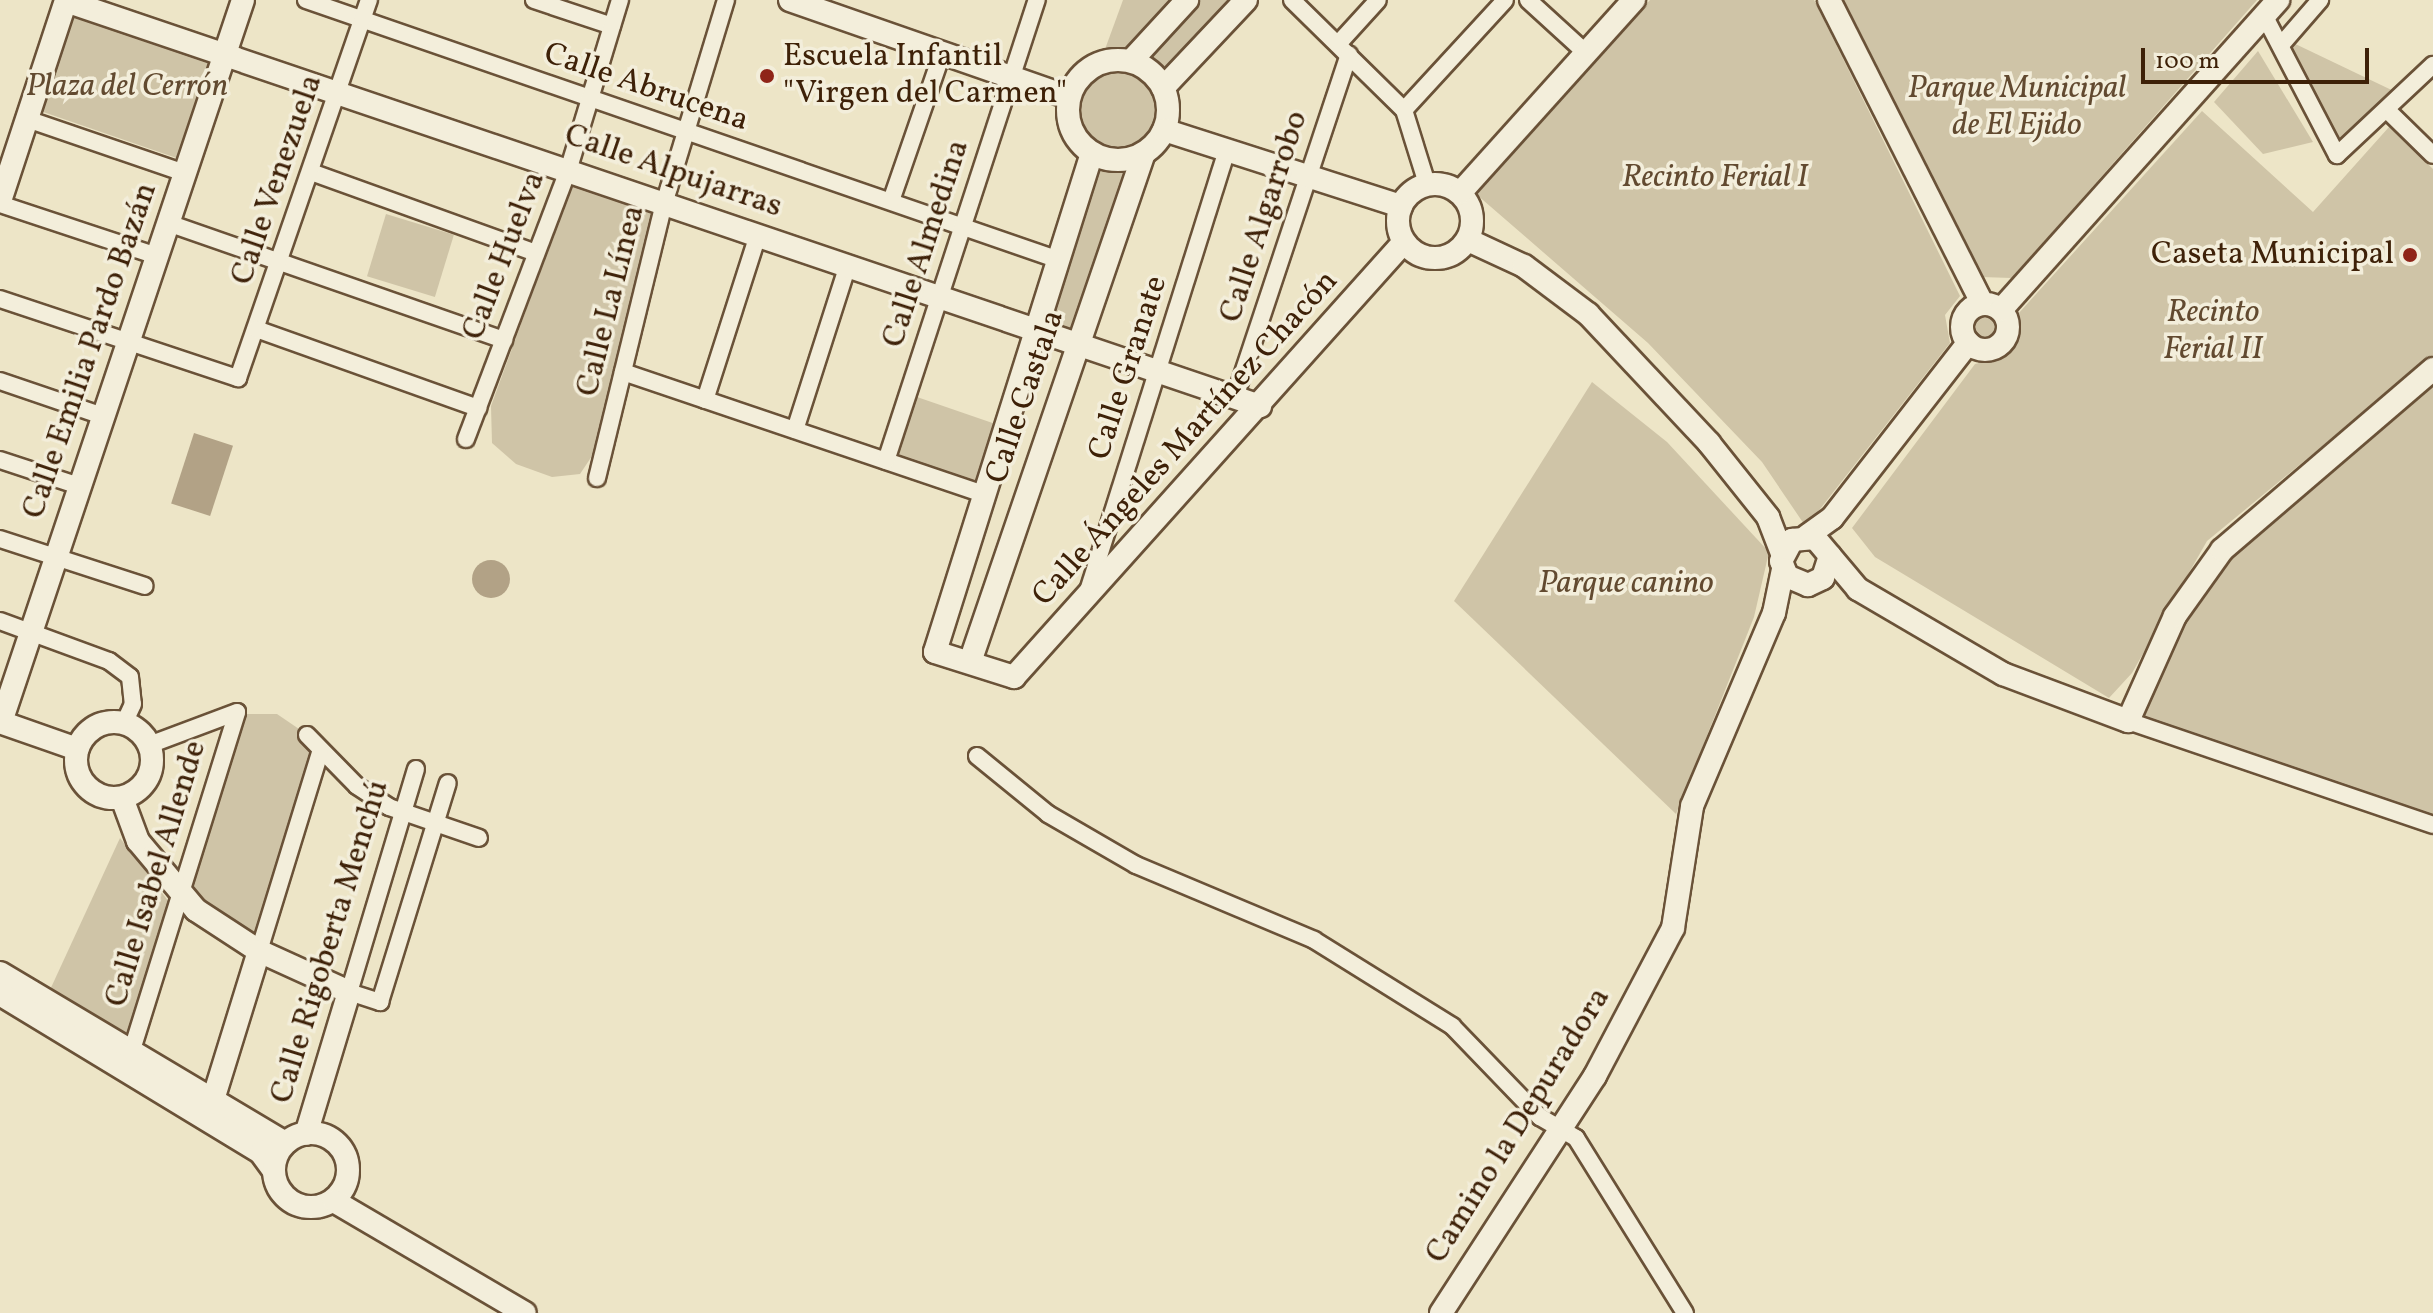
<!DOCTYPE html>
<meta charset="utf-8">
<style>
body{margin:0}
#map{position:relative;width:2433px;height:1313px;overflow:hidden;background:#ede5c7;font-family:Vollkorn,serif}
div>[style]{position:absolute}
.green>*{inset:0;background:#cfc4a7;transform-origin:0 0}
.round{border-radius:50%}
.water>*{inset:0;background:#b2a286;transform-origin:0 0}
.roads{filter:drop-shadow(2px 0 #6a5238) drop-shadow(-2px 0 #6a5238) drop-shadow(0 2px #6a5238) drop-shadow(0 -2px #6a5238)}
.street>*{height:16px;margin:-8px;padding:0 8px;transform-origin:8px;border-radius:8px;background:#f3eedb}
.secondary>*{height:22px;margin:-11px;padding:0 11px;transform-origin:11px;border-radius:11px;background:#f3eedb}
.secondary>.ring{margin:-11px;padding:0;box-sizing:content-box;background:none;border:22px solid #f3eedb;border-radius:50%}
.dots>*{width:22px;height:22px;translate:-50% -50%;box-sizing:border-box;border:4px solid #f3eedb;border-radius:50%}
span{translate:-50% -50%;white-space:nowrap;text-align:center;line-height:1.15;-webkit-text-stroke:7px #f3eedb;paint-order:stroke}
.poi-label{font-size:32px;color:#3e2108}
.left{translate:0 -50%;text-align:left}
.right{translate:-100% -50%;text-align:right}
.park-label{font-size:32px;color:#624a30;font-style:italic}
.street-label{font-size:32px;color:#3e2108}
.scale{position:absolute;left:2141px;top:48px;width:228px;height:36px;box-sizing:border-box;border:4px solid #3e2108;border-top:0;padding-left:10px;font-size:24px;line-height:28px;white-space:nowrap;color:#3e2108;-webkit-text-stroke:6px #f3eedb;paint-order:stroke}
</style>
<div id="map">
<div class="green">
<i style="clip-path:polygon(1123px 0,1177px 0,1128px 53px,1104px 52px)"></i>
<i style="clip-path:polygon(1196px 0,1236px 0,1166px 75px,1145px 56px)"></i>
<i style="clip-path:polygon(1650px 0,1814px 0,1960px 296px,1945px 315px,1950px 343px,1806px 527px,1762px 462px,1648px 343px,1476px 194px)"></i>
<i style="clip-path:polygon(1840px 0,2257px 0,2012px 278px,1981px 277px)"></i>
<i style="left:72px;top:12px;width:151px;height:104px;rotate:19deg"></i>
<i style="clip-path:polygon(2285px 39px,2402px 95px,2337px 155px)"></i>
<i style="clip-path:polygon(2258px 51px,2313px 142px,2263px 154px,2214px 102px)"></i>
<i class="round" style="left:1076px;top:68px;width:84px;height:84px"></i>
<i style="clip-path:polygon(2202px 111px,2313px 212px,2389px 127px,2433px 169px,2433px 355px,2207px 541px,2132px 673px,2109px 698px,1875px 557px,1852px 528px,1975px 364px,2007px 356px,2019px 340px,2018px 314px)"></i>
<i style="clip-path:polygon(1096px 163px,1133px 169px,1075px 335px,1048px 327px)"></i>
<i style="clip-path:polygon(574px 179px,653px 208px,594px 453px,580px 474px,552px 477px,516px 464px,492px 443px,491px 406px)"></i>
<i style="left:386px;top:214px;width:71px;height:65px;rotate:17deg"></i>
<i class="round" style="left:1961px;top:304px;width:46px;height:46px"></i>
<i style="clip-path:polygon(2433px 369px,2433px 816px,2128px 721px,2222px 550px)"></i>
<i style="clip-path:polygon(1592px 382px,1667px 442px,1769px 552px,1754px 617px,1676px 814px,1454px 601px)"></i>
<i style="left:917px;top:397px;width:86px;height:63px;rotate:19deg"></i>
<i style="clip-path:polygon(246px 714px,277px 714px,299px 729px,310px 754px,253px 937px,190px 894px)"></i>
<i style="clip-path:polygon(120px 838px,169px 902px,128px 1035px,49px 992px)"></i>
</div>
<div class="water">
<i style="left:194px;top:433px;width:41px;height:74px;rotate:18deg"></i>
<i class="round" style="left:472px;top:560px;width:38px;height:38px"></i>
</div>
<div class="roads">
<div class="street">
<i style="left:306px;top:0;width:797px;rotate:19.05deg"></i>
<i style="left:534px;top:0;width:82px;rotate:18.4deg"></i>
<i style="left:1292px;top:0;width:157px;rotate:44.5deg"></i>
<i style="left:1404px;top:110px;width:77px;rotate:72.7deg"></i>
<i style="left:1528px;top:0;width:79px;rotate:42.4deg"></i>
<i style="left:2264px;top:15px;width:158px;rotate:62.5deg"></i>
<i style="left:2337px;top:155px;width:132px;rotate:-43.2deg"></i>
<i style="left:1338px;top:44px;width:59px;rotate:-47.7deg"></i>
<i style="left:2281px;top:45px;width:60px;rotate:-49.1deg"></i>
<i style="left:1404px;top:110px;width:149px;rotate:-47.4deg"></i>
<i style="left:2387px;top:110px;width:64px;rotate:44.4deg"></i>
<i style="left:27px;top:119px;width:167px;rotate:18.9deg"></i>
<i style="left:311px;top:172px;width:239px;rotate:19.8deg"></i>
<i style="left:891px;top:201px;width:156px;rotate:-70.9deg"></i>
<i style="left:0;top:204px;width:165px;rotate:18.3deg"></i>
<i style="left:168px;top:223px;width:356px;rotate:19.2deg"></i>
<i style="left:0;top:299px;width:251px;rotate:18.4deg"></i>
<i style="left:238px;top:378px;width:400px;rotate:-70.9deg"></i>
<i style="left:256px;top:329px;width:236px;rotate:19.6deg"></i>
<i style="left:623px;top:372px;width:383px;rotate:18.7deg"></i>
<i style="left:0;top:381px;width:109px;rotate:18.8deg"></i>
<i style="left:1235px;top:397px;width:361px;rotate:-71.6deg"></i>
<i style="left:705px;top:400px;width:173px;rotate:-72.2deg"></i>
<i style="left:795px;top:430px;width:173px;rotate:-72.2deg"></i>
<i style="left:466px;top:439px;width:287px;rotate:-69.2deg"></i>
<i style="left:568px;top:171px;width:179px;rotate:-73.1deg"></i>
<i style="left:0;top:460px;width:83px;rotate:18.2deg"></i>
<i style="left:886px;top:461px;width:485px;rotate:-71.9deg"></i>
<i style="left:597px;top:478px;width:282px;rotate:-76.3deg"></i>
<i style="left:664px;top:204px;width:213px;rotate:-73.1deg"></i>
<i style="left:0;top:539px;width:152px;rotate:18deg"></i>
<i style="left:1088px;top:591px;width:461px;rotate:-72.5deg"></i>
<i style="left:0;top:621px;width:116px;rotate:20.2deg"></i>
<i style="left:109px;top:661px;width:26px;rotate:37deg"></i>
<i style="left:130px;top:677px;width:27px;rotate:84deg"></i>
<i style="left:133px;top:704px;width:21px;rotate:115deg"></i>
<i style="left:2128px;top:721px;width:322px;rotate:18.8deg"></i>
<i style="left:307px;top:735px;width:71px;rotate:45.6deg"></i>
<i style="left:357px;top:786px;width:38px;rotate:33deg"></i>
<i style="left:389px;top:807px;width:95px;rotate:19deg"></i>
<i style="left:149px;top:745px;width:94px;rotate:-20.6deg"></i>
<i style="left:977px;top:756px;width:92px;rotate:39.2deg"></i>
<i style="left:1048px;top:814px;width:102px;rotate:30.1deg"></i>
<i style="left:1136px;top:865px;width:193px;rotate:22.8deg"></i>
<i style="left:1314px;top:940px;width:163px;rotate:31.9deg"></i>
<i style="left:1452px;top:1026px;width:127px;rotate:46deg"></i>
<i style="left:1540px;top:1117px;width:42px;rotate:30.3deg"></i>
<i style="left:1576px;top:1138px;width:206px;rotate:58.1deg"></i>
<i style="left:416px;top:769px;width:233px;rotate:106.7deg"></i>
<i style="left:349px;top:992px;width:33px;rotate:18deg"></i>
<i style="left:380px;top:1002px;width:229px;rotate:-72.8deg"></i>
<i style="left:259px;top:951px;width:207px;rotate:-72.9deg"></i>
<i style="left:131px;top:1053px;width:357px;rotate:-72.7deg"></i>
</div>
<div class="secondary">
<i style="left:790px;top:0;width:295px;rotate:19.2deg"></i>
<i style="left:1829px;top:0;width:339px;rotate:63.2deg"></i>
<i style="left:66px;top:1px;width:1261px;rotate:18.74deg"></i>
<i class="ring" style="left:1068px;top:60px;width:78px;height:78px"></i>
<i style="left:1131px;top:61px;width:83px;rotate:-47.4deg"></i>
<i style="left:1163px;top:88px;width:121px;rotate:-46.7deg"></i>
<i style="left:1164px;top:130px;width:249px;rotate:17.8deg"></i>
<i style="left:1092px;top:153px;width:523px;rotate:107.47deg"></i>
<i style="left:935px;top:652px;width:83px;rotate:17.6deg"></i>
<i style="left:1014px;top:677px;width:584px;rotate:-48.12deg"></i>
<i class="ring" style="left:1398px;top:184px;width:52px;height:52px"></i>
<i style="left:1460px;top:193px;width:260px;rotate:-48deg"></i>
<i style="left:0;top:201px;width:212px;rotate:-71.8deg"></i>
<i style="left:1468px;top:240px;width:62px;rotate:24.9deg"></i>
<i style="left:1524px;top:266px;width:80px;rotate:36.9deg"></i>
<i style="left:1588px;top:314px;width:177px;rotate:46.8deg"></i>
<i style="left:1709px;top:443px;width:95px;rotate:51.4deg"></i>
<i style="left:1768px;top:517px;width:39px;rotate:69deg"></i>
<i class="ring" style="left:1962px;top:304px;width:24px;height:24px"></i>
<i style="left:2001px;top:310px;width:416px;rotate:-48.2deg"></i>
<i style="left:1807px;top:536px;width:31px;rotate:-36deg"></i>
<i style="left:1832px;top:518px;width:222px;rotate:-52.1deg"></i>
<i style="left:1830px;top:556px;width:23px;rotate:108deg"></i>
<i style="left:1823px;top:578px;width:17px;rotate:155deg"></i>
<i style="left:1808px;top:585px;width:23px;rotate:-157deg"></i>
<i style="left:1787px;top:576px;width:16px;rotate:-112deg"></i>
<i style="left:1781px;top:561px;width:24px;rotate:-62deg"></i>
<i style="left:1792px;top:540px;width:23px;rotate:-5deg"></i>
<i style="left:1815px;top:538px;width:67px;rotate:49.9deg"></i>
<i style="left:1858px;top:589px;width:168px;rotate:30.4deg"></i>
<i style="left:2003px;top:674px;width:134px;rotate:20.6deg"></i>
<i style="left:2128px;top:721px;width:115px;rotate:-65.9deg"></i>
<i style="left:2175px;top:616px;width:81px;rotate:-54.5deg"></i>
<i style="left:2222px;top:550px;width:278px;rotate:-40.6deg"></i>
<i style="left:970px;top:662px;width:538px;rotate:-71.13deg"></i>
<i class="ring" style="left:76px;top:722px;width:54px;height:54px"></i>
<i style="left:0;top:722px;width:82px;rotate:19.3deg"></i>
<i style="left:1px;top:722px;width:761px;rotate:-71.47deg"></i>
<i style="left:122px;top:798px;width:46px;rotate:69.6deg"></i>
<i style="left:138px;top:841px;width:90px;rotate:50deg"></i>
<i style="left:196px;top:910px;width:75px;rotate:33.1deg"></i>
<i style="left:259px;top:951px;width:99px;rotate:24.5deg"></i>
<i style="left:349px;top:992px;width:148px;rotate:106.8deg"></i>
<i style="left:0;top:973px;width:332px;rotate:30.8deg"></i>
<i style="left:0;top:994px;width:306px;rotate:31.3deg"></i>
<i style="left:261px;top:1153px;width:22px;rotate:54deg"></i>
<i style="left:212px;top:1103px;width:159px;rotate:-72.8deg"></i>
<i class="ring" style="left:274px;top:1133px;width:52px;height:52px"></i>
<i style="left:334px;top:1201px;width:221px;rotate:30.4deg"></i>
<i style="left:1441px;top:1313px;width:283px;rotate:-57deg"></i>
<i style="left:1595px;top:1076px;width:167px;rotate:-62.2deg"></i>
<i style="left:1673px;top:928px;width:123px;rotate:-81.1deg"></i>
<i style="left:1692px;top:806px;width:210px;rotate:-67deg"></i>
<i style="left:1774px;top:613px;width:45px;rotate:-78.4deg"></i>
</div>
</div>
<div class="dots">
<i style="left:767px;top:76px;background:#8f2418"></i>
<i style="left:2410px;top:255px;background:#8f2418"></i>
</div>
<div class="poi-label">
<span class="left" style="left:783px;top:76px">Escuela Infantil<br>"Virgen del Carmen"</span>
<span class="right" style="left:2394px;top:255px">Caseta Municipal</span>
</div>
<div class="park-label">
<span style="left:127px;top:87px">Plaza del Cerrón</span>
<span style="left:2017px;top:108px">Parque Municipal<br>de El Ejido</span>
<span style="left:1715px;top:178px">Recinto Ferial I</span>
<span style="left:2213px;top:332px">Recinto<br>Ferial II</span>
<span style="left:1626px;top:584px">Parque canino</span>
</div>
<div class="street-label">
<span style="left:646px;top:88px;rotate:19deg">Calle Abrucena</span>
<span style="left:673px;top:172px;rotate:19deg">Calle Alpujarras</span>
<span style="left:278px;top:180px;rotate:-71deg">Calle Venezuela</span>
<span style="left:1265px;top:217px;rotate:-72deg">Calle Algarrobo</span>
<span style="left:927px;top:244px;rotate:-72deg">Calle Almedina</span>
<span style="left:505px;top:256px;rotate:-69deg">Calle Huelva</span>
<span style="left:612px;top:301px;rotate:-76deg">Calle La Línea</span>
<span style="left:91px;top:351px;rotate:-71deg">Calle Emilia Pardo Bazán</span>
<span style="left:1129px;top:368px;rotate:-72deg">Calle Granate</span>
<span style="left:1026px;top:397px;rotate:-71deg">Calle Castala</span>
<span style="left:1186px;top:439px;rotate:-48deg">Calle Ángeles Martínez Chacón</span>
<span style="left:157px;top:874px;rotate:-73deg">Calle Isabel Allende</span>
<span style="left:331px;top:942px;rotate:-73deg">Calle Rigoberta Menchú</span>
<span style="left:1519px;top:1126px;rotate:-58deg">Camino la Depuradora</span>
</div>
<div class="scale">100 m</div>
</div>
